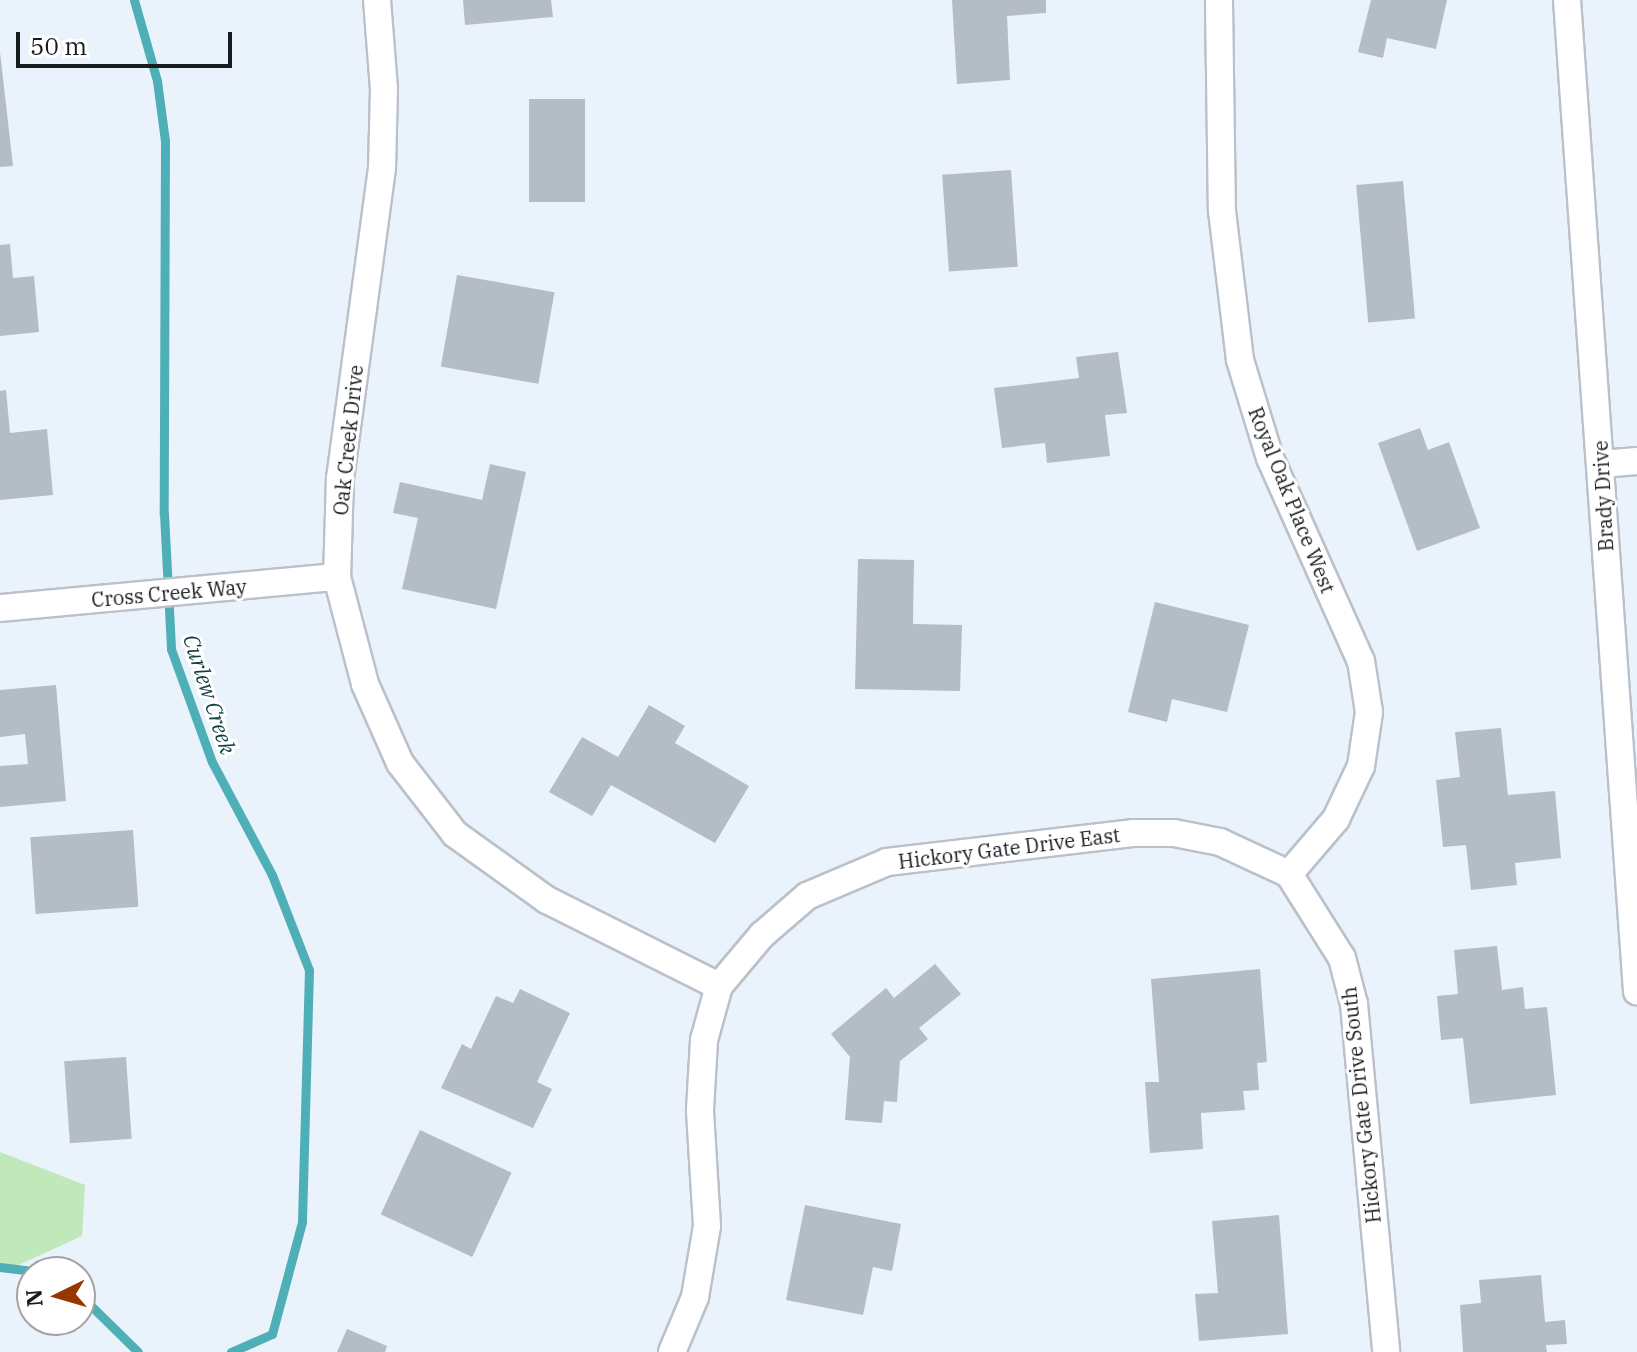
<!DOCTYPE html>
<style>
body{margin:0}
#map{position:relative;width:1637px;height:1352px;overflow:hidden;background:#eaf3fb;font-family:"IBM Plex Serif",serif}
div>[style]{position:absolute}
.green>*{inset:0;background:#c1e8ba}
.stream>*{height:9px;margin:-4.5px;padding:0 4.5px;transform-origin:4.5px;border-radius:4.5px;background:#4fafb6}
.building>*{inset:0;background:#b4bcc4;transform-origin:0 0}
.roads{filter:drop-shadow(2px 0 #bac1ca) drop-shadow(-2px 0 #bac1ca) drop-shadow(0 2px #bac1ca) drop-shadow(0 -2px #bac1ca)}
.street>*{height:26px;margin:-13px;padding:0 13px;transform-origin:13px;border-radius:13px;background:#fff}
span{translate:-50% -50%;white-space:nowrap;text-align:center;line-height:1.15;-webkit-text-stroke:6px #fff;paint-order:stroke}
.street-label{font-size:20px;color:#191c1f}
.water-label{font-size:22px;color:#113e41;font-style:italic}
.north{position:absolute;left:16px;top:1256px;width:80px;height:80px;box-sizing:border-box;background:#fff;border:2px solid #a3a4a5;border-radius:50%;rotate:265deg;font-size:22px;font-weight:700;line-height:32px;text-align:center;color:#191c1f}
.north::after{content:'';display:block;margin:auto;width:28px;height:36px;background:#993600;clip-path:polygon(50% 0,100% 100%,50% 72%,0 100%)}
.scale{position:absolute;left:16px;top:32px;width:216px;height:36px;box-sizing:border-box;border:4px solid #191c1f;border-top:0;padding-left:10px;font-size:24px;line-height:28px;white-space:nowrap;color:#191c1f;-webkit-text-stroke:6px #fff;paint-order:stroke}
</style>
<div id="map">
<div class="green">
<i style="clip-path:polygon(0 1152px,85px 1185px,82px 1236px,10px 1269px,0 1269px)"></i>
</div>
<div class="stream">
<i style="left:134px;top:0;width:84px;rotate:74.1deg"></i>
<i style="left:157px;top:81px;width:61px;rotate:82.4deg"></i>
<i style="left:165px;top:141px;width:373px;rotate:90.2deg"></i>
<i style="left:164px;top:514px;width:135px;rotate:87deg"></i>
<i style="left:171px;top:649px;width:120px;rotate:70.1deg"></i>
<i style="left:212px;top:762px;width:128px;rotate:62deg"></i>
<i style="left:272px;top:875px;width:102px;rotate:68.7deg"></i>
<i style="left:309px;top:970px;width:252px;rotate:91.6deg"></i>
<i style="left:302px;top:1222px;width:116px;rotate:105deg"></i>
<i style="left:272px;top:1334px;width:45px;rotate:156.3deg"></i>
<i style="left:0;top:1267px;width:39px;rotate:7deg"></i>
<i style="left:80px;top:1295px;width:81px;rotate:44.5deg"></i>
</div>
<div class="building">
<i style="clip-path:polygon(463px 0,551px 0,553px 17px,465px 25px)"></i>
<i style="clip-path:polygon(952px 0,1046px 0,1046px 13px,1007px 16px,1010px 80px,957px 84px)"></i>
<i style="clip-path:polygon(1371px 0,1447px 0,1436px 49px,1387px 38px,1383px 58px,1358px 52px)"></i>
<i style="clip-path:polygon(0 52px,13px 166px,0 167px)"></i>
<i style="left:529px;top:99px;width:56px;height:103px"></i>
<i style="left:1011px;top:170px;width:97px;height:69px;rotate:86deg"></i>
<i style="left:1403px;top:181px;width:138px;height:47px;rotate:85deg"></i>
<i style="clip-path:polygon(10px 244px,13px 278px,34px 276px,39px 332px,0 336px,0 245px)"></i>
<i style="left:457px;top:275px;width:99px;height:93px;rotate:10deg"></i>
<i style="clip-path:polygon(1118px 352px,1127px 413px,1105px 415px,1110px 456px,1047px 463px,1045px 443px,1002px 448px,994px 388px,1079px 378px,1076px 357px)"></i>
<i style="clip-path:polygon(6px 390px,10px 433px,47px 429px,53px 495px,0 500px,0 391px)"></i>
<i style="clip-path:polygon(1420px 428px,1428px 450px,1449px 442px,1480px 528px,1417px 551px,1378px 443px)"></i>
<i style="clip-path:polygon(490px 464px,526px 472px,496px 609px,402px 589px,418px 518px,393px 513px,400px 482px,482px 500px)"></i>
<i style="clip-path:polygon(858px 559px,914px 560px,913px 624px,962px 625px,960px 691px,855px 689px)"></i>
<i style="clip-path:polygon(1155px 602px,1249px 625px,1227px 712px,1172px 699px,1167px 722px,1128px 712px)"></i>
<i style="clip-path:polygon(56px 685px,66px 801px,0 807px,0 766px,28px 764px,25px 734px,0 737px,0 690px)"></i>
<i style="clip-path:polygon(649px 705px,685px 726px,675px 743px,749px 786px,715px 843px,611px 785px,592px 816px,549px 792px,582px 737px,618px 757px)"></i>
<i style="clip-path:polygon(1501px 728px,1508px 795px,1555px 791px,1561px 858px,1515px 863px,1517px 885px,1471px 890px,1466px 845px,1443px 847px,1436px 780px,1460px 777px,1455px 732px)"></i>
<i style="left:133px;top:830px;width:77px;height:103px;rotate:86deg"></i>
<i style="clip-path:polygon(1497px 946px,1502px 990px,1523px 987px,1525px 1009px,1547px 1007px,1556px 1095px,1470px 1104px,1463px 1038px,1441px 1040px,1437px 996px,1458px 994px,1454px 950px)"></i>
<i style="clip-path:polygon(935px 964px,961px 994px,919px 1028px,928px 1039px,900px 1061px,897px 1102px,884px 1101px,882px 1123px,845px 1120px,850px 1057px,831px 1034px,886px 988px,894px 998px)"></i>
<i style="clip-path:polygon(1260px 969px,1267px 1062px,1257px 1063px,1259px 1090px,1243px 1091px,1245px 1110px,1201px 1113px,1203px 1149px,1150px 1153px,1145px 1082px,1159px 1082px,1151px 979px)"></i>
<i style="clip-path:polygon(520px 989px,570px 1013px,537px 1082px,552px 1089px,533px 1128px,441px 1088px,462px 1044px,471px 1049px,496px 996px,513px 1003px)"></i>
<i style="left:126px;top:1057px;width:82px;height:62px;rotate:86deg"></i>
<i style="left:420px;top:1130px;width:101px;height:93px;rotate:25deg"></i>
<i style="clip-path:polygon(805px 1205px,901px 1224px,892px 1271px,873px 1267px,863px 1315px,786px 1300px)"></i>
<i style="clip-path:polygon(1279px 1215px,1288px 1334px,1199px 1341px,1195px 1294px,1218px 1293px,1212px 1221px)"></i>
<i style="clip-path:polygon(1541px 1275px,1545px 1322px,1565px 1320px,1567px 1344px,1546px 1345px,1547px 1352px,1463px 1352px,1460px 1305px,1481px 1303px,1479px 1280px)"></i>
<i style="clip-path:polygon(347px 1329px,387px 1346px,385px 1352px,337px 1352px)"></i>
</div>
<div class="roads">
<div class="street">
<i style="left:377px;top:0;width:88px;rotate:85.5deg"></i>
<i style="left:384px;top:88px;width:80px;rotate:91.4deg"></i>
<i style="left:382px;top:168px;width:313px;rotate:97.7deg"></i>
<i style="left:340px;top:478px;width:99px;rotate:91.7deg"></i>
<i style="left:337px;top:577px;width:111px;rotate:75.3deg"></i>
<i style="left:365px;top:684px;width:86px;rotate:66.1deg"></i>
<i style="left:400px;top:763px;width:90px;rotate:52.2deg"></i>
<i style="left:455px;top:834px;width:113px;rotate:35.7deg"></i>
<i style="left:547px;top:900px;width:192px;rotate:26.6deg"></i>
<i style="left:1567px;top:0;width:994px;rotate:85.96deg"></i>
<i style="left:1219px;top:2px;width:209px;rotate:89.2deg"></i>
<i style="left:1222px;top:211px;width:150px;rotate:83.1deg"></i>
<i style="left:1240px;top:360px;width:102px;rotate:73deg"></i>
<i style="left:1270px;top:458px;width:222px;rotate:65.9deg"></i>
<i style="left:1361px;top:661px;width:52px;rotate:81.1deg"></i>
<i style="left:1369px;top:712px;width:55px;rotate:98.4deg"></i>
<i style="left:1361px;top:766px;width:59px;rotate:115.3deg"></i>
<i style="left:1336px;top:819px;width:72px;rotate:130.5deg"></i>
<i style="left:1602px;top:464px;width:35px;rotate:-5deg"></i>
<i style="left:0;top:608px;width:338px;rotate:-5.3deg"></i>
<i style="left:1289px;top:874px;width:99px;rotate:57.8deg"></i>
<i style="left:1342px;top:958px;width:48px;rotate:75.4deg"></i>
<i style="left:1354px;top:1004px;width:349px;rotate:84.7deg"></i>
<i style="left:672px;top:1352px;width:60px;rotate:-67.3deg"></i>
<i style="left:695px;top:1297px;width:72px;rotate:-80.4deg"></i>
<i style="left:707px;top:1226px;width:116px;rotate:-93.5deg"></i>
<i style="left:700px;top:1110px;width:70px;rotate:-86.7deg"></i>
<i style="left:704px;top:1040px;width:56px;rotate:-74.5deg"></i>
<i style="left:719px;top:986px;width:67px;rotate:-49.9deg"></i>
<i style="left:762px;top:935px;width:60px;rotate:-40.9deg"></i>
<i style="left:807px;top:896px;width:87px;rotate:-23deg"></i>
<i style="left:887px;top:862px;width:249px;rotate:-6.7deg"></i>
<i style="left:1134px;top:833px;width:40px"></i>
<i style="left:1174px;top:833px;width:47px;rotate:11.1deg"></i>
<i style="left:1220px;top:842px;width:76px;rotate:24.9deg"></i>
</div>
</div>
<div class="street-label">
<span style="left:348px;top:440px;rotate:-84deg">Oak Creek Drive</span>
<span style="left:1603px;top:496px;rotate:-93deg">Brady Drive</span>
<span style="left:1292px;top:500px;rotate:68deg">Royal Oak Place West</span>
<span style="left:169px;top:593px;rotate:-5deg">Cross Creek Way</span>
<span style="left:1009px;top:848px;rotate:-7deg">Hickory Gate Drive East</span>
<span style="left:1361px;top:1105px;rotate:-96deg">Hickory Gate Drive South</span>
</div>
<div class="water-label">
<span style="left:210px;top:694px;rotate:72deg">Curlew Creek</span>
</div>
<div class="north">N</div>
<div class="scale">50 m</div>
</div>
